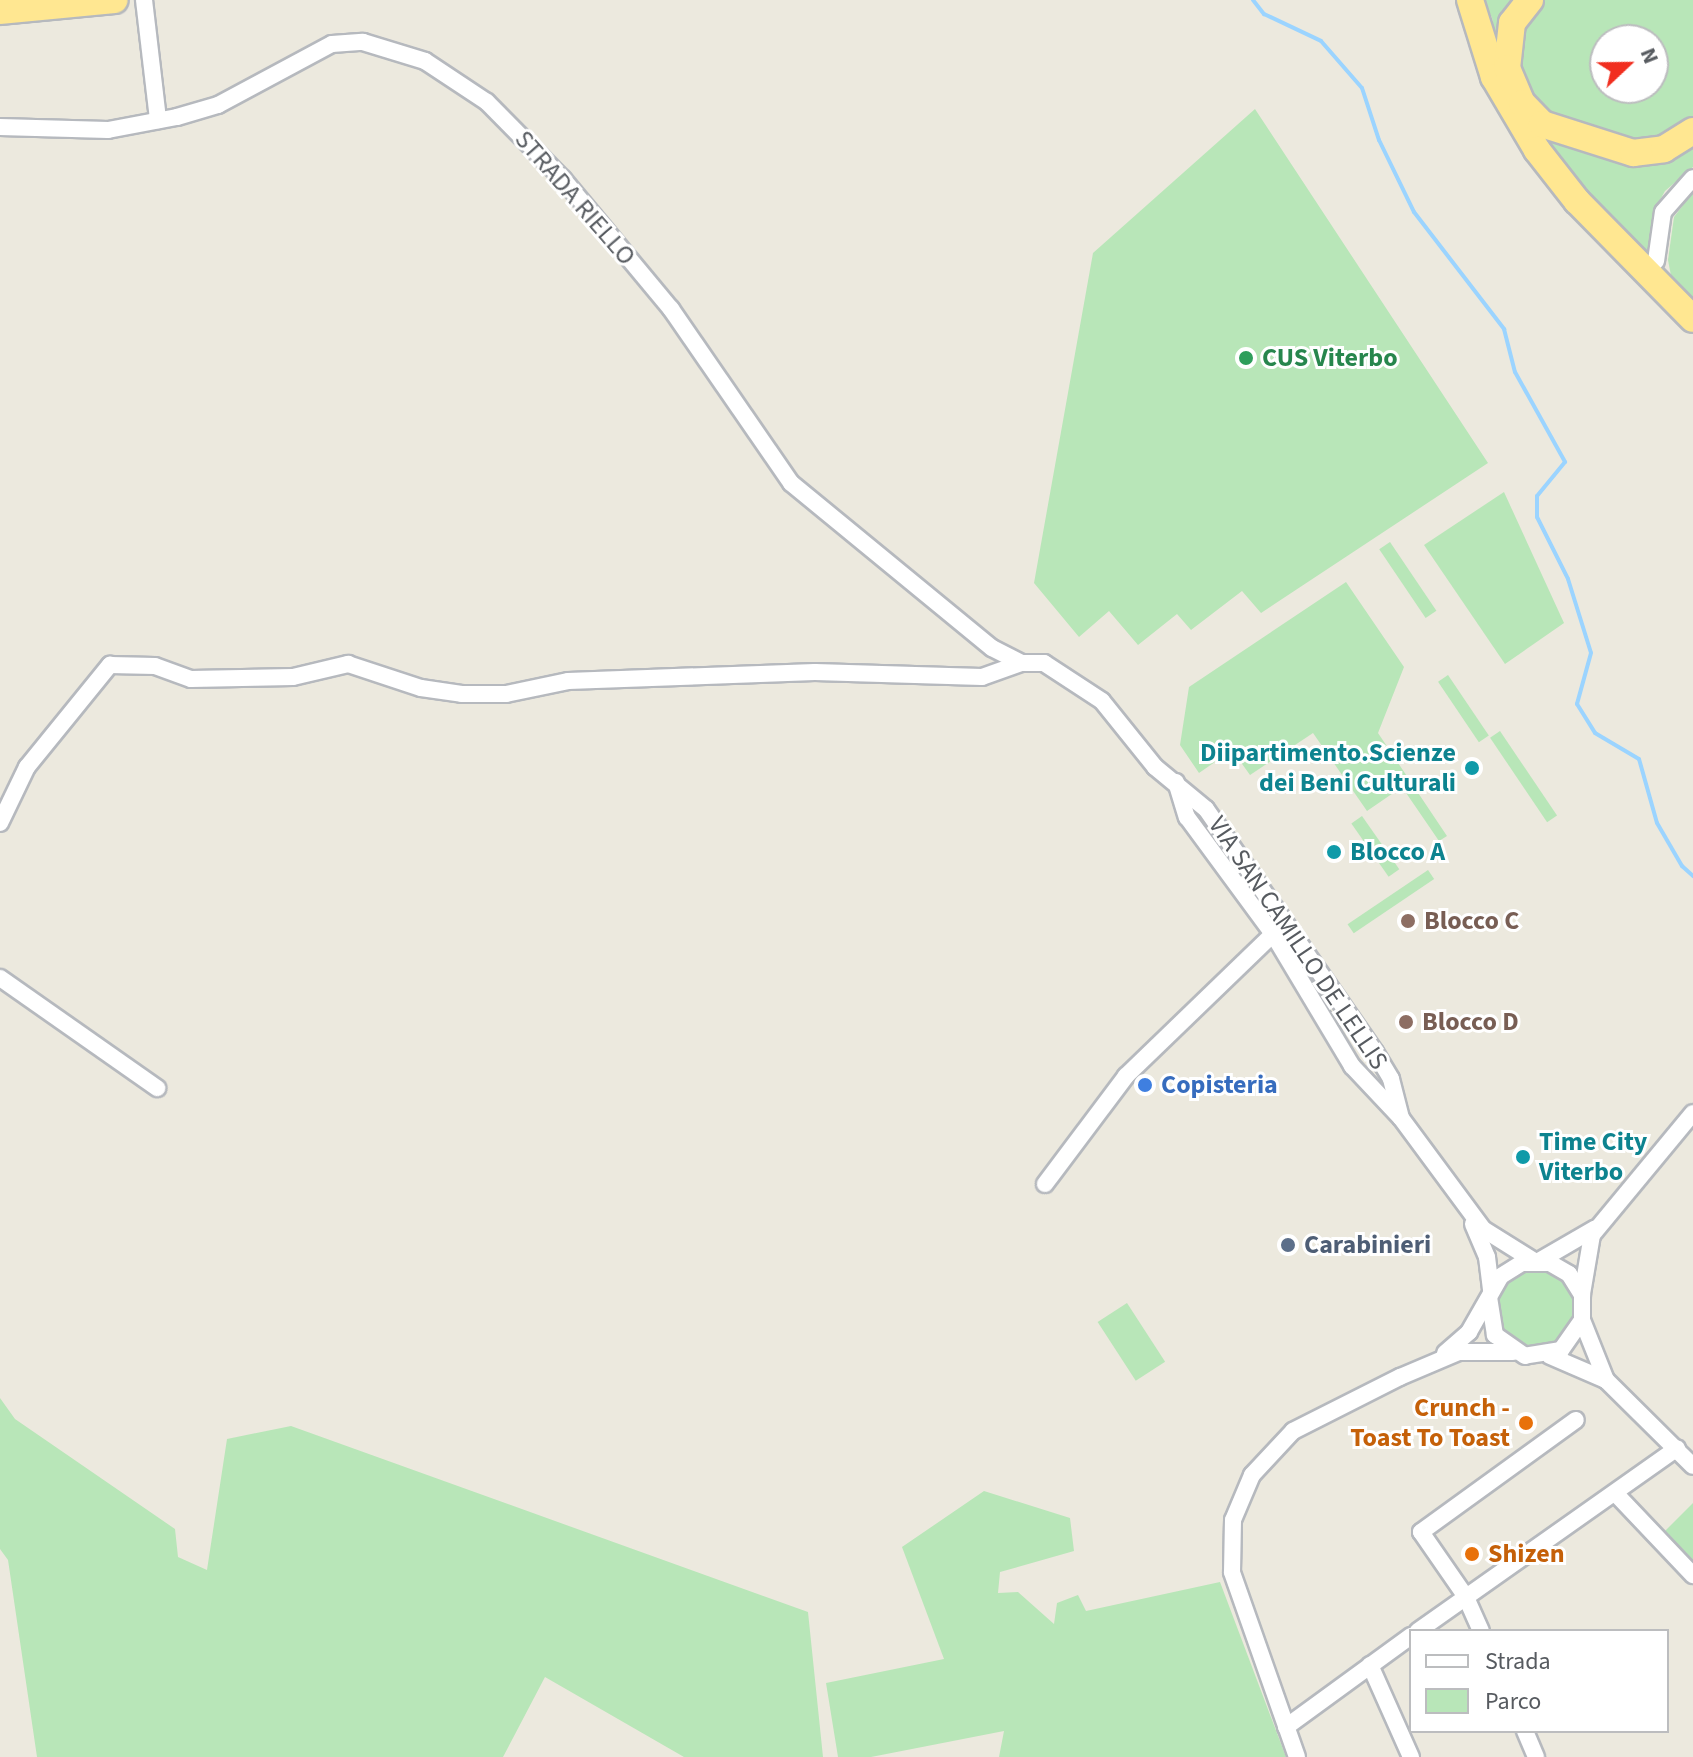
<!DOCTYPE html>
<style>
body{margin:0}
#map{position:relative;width:1693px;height:1757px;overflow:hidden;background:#ece9de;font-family:"Source Sans 3",sans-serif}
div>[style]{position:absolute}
.green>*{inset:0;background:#b8e6b8;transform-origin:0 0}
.round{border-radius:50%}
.stream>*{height:4px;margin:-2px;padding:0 2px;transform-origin:2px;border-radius:2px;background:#9bd4ff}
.roads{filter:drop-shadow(2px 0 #b6b9be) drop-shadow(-2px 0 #b6b9be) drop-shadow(0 2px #b6b9be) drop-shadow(0 -2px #b6b9be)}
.minor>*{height:16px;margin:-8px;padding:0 8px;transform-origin:8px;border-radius:8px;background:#fff}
.trunk>*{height:26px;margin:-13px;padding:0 13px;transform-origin:13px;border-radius:13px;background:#ffe791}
.dots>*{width:22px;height:22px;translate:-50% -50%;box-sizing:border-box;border:4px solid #fff;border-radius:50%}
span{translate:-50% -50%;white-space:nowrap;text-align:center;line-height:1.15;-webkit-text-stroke:6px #fff;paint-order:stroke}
.street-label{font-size:26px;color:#575b60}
.leisure-label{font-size:26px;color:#27864d;font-weight:700}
.left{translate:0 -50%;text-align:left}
.culture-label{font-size:26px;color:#0d838f;font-weight:700}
.right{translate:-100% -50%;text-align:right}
.education-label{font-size:26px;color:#785e54;font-weight:700}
.shop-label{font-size:26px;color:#366cbe;font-weight:700}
.service-label{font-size:26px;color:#4e5e75;font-weight:700}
.food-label{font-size:26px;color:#c56008;font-weight:700}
.legend{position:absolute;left:1409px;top:1629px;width:260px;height:104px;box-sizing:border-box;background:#fff;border:2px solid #bcbdbf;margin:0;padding:10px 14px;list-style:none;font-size:24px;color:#575b60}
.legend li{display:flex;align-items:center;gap:16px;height:40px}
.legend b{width:40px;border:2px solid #bcbdbf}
.north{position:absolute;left:1589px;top:24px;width:80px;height:80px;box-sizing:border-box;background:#fff;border:2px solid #bcbdbf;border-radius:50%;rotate:68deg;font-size:22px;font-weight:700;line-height:32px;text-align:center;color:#575b60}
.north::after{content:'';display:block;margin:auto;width:28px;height:36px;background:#f12e1f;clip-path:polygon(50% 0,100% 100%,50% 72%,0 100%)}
</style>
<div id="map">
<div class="green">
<i style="clip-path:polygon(1484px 0,1519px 0,1497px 43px,1492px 18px)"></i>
<i style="clip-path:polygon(evenodd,1542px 0,1693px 0,1693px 118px,1661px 139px,1634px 143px,1541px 114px,1520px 82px,1519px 27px,1542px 0,1605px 40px,1653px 40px,1653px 88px,1605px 88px,1605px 40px)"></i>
<i style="clip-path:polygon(1255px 109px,1488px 463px,1261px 613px,1242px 591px,1191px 630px,1177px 614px,1138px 645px,1109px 611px,1079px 637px,1034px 583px,1093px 253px)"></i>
<i style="clip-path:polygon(1538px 129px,1587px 148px,1693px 139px,1693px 167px,1665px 191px,1655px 209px,1647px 262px,1583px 196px)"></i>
<i style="clip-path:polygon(1693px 192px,1693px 305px,1672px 281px,1668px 260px,1674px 217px)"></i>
<i style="clip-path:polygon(1504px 492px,1564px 623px,1505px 664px,1424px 545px)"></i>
<i style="left:1390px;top:542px;width:83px;height:13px;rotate:56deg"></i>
<i style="clip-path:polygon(1346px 582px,1404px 667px,1378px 733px,1447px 836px,1439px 841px,1402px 787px,1367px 811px,1313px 733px,1250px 775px,1235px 754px,1228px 753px,1199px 773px,1180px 745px,1189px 687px)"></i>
<i style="left:1448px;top:675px;width:73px;height:12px;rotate:56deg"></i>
<i style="left:1500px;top:731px;width:102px;height:12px;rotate:56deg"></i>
<i style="left:1362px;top:816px;width:65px;height:13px;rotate:55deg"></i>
<i style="left:1428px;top:870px;width:11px;height:97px;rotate:56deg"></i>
<i class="round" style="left:1496px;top:1270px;width:78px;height:78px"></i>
<i style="left:1127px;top:1303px;width:70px;height:35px;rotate:57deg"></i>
<i style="clip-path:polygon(0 1398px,15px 1419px,175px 1529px,178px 1557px,207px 1570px,227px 1439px,291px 1426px,808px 1612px,823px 1757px,684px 1757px,545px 1677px,503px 1757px,37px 1757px,8px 1560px,0 1549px)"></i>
<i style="clip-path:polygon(984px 1491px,1070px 1518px,1074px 1551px,1000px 1572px,998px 1593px,1018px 1592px,1054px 1624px,1057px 1603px,1078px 1595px,1086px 1611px,1220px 1582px,1286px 1757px,999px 1757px,1004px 1731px,871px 1757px,838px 1757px,826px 1683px,944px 1659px,902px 1547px)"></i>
<i style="clip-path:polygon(1693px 1503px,1693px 1563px,1664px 1532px)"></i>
</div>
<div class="stream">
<i style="left:1253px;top:0;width:18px;rotate:52deg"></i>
<i style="left:1264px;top:14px;width:63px;rotate:25.3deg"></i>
<i style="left:1321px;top:41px;width:62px;rotate:48.9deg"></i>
<i style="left:1362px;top:88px;width:55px;rotate:71.9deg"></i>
<i style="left:1379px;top:140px;width:80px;rotate:64.1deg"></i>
<i style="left:1414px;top:212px;width:148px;rotate:52.4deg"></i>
<i style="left:1504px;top:329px;width:44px;rotate:75.7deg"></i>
<i style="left:1515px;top:372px;width:103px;rotate:60.9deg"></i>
<i style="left:1565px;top:462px;width:44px;rotate:129.5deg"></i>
<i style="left:1537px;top:496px;width:21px;rotate:90deg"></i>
<i style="left:1537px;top:517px;width:69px;rotate:63.4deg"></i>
<i style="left:1568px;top:579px;width:77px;rotate:72.7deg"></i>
<i style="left:1591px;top:653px;width:53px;rotate:105.4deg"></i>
<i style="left:1577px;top:704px;width:34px;rotate:58deg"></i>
<i style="left:1595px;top:733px;width:51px;rotate:30.6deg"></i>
<i style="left:1639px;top:759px;width:66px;rotate:74.3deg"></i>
<i style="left:1657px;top:823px;width:50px;rotate:59.8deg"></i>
<i style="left:1682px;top:866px;width:15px;rotate:42deg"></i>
</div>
<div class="roads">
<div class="minor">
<i style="left:144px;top:0;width:121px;rotate:83.3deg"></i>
<i style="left:0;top:127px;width:108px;rotate:1.6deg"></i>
<i style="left:108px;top:130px;width:70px;rotate:-10.7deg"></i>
<i style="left:177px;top:117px;width:43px;rotate:-16.3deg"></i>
<i style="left:218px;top:105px;width:129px;rotate:-28.2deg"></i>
<i style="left:332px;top:44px;width:31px;rotate:-4deg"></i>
<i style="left:363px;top:42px;width:65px;rotate:17deg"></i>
<i style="left:425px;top:61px;width:74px;rotate:33.5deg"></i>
<i style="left:487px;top:102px;width:108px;rotate:45.4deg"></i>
<i style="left:563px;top:179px;width:169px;rotate:50.3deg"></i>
<i style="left:671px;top:309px;width:211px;rotate:55.4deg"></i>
<i style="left:791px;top:483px;width:260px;rotate:39.4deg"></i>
<i style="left:992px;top:648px;width:33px;rotate:27deg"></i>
<i style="left:1021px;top:663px;width:23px"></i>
<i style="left:1044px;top:663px;width:69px;rotate:33.2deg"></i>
<i style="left:1102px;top:701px;width:85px;rotate:51.2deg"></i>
<i style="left:1155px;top:767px;width:66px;rotate:39.5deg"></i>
<i style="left:1206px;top:809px;width:296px;rotate:55.2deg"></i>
<i style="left:1375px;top:1052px;width:31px;rotate:59deg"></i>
<i style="left:1391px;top:1079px;width:40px;rotate:75.6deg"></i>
<i style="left:1656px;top:261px;width:49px;rotate:-81.9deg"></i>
<i style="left:1663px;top:212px;width:45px;rotate:-48.6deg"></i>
<i style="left:1176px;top:782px;width:37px;rotate:73deg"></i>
<i style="left:1187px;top:817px;width:145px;rotate:53.7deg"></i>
<i style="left:1273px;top:934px;width:154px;rotate:59.1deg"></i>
<i style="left:1352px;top:1066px;width:71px;rotate:46.7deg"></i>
<i style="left:1401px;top:1118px;width:138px;rotate:53.5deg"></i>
<i style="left:1483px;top:1229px;width:60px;rotate:32.1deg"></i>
<i style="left:0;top:823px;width:62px;rotate:-64.3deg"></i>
<i style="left:27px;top:767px;width:132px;rotate:-50.9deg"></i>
<i style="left:110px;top:665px;width:45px;rotate:1.3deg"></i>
<i style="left:155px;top:666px;width:38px;rotate:20deg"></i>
<i style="left:191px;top:679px;width:102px;rotate:-1.1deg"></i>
<i style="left:293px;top:677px;width:57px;rotate:-13.3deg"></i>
<i style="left:348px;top:664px;width:77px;rotate:18.2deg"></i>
<i style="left:421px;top:688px;width:41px;rotate:8.3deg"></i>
<i style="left:462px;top:694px;width:44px"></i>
<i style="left:506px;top:694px;width:63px;rotate:-11.8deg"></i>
<i style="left:568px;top:681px;width:247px;rotate:-2.1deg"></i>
<i style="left:815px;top:672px;width:167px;rotate:1.7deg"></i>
<i style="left:982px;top:677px;width:41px;rotate:-19.7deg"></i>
<i style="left:0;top:978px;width:192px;rotate:35deg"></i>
<i style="left:1045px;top:1184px;width:135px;rotate:-53.1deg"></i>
<i style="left:1126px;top:1076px;width:204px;rotate:-44deg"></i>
<i style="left:1473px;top:1224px;width:36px;rotate:67deg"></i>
<i style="left:1487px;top:1257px;width:34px;rotate:83deg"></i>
<i style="left:1539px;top:1261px;width:64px;rotate:-30.2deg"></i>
<i style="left:1582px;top:1294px;width:60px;rotate:-80.4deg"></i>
<i style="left:1592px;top:1235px;width:158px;rotate:-50.4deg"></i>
<i style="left:1582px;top:1320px;width:65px;rotate:68.2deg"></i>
<i style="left:1445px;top:1353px;width:32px;rotate:-41deg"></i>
<i style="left:1469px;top:1332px;width:64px;rotate:-60.3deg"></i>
<i style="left:1501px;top:1276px;width:25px;rotate:-32deg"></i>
<i style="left:1522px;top:1263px;width:28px"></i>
<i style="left:1550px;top:1263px;width:22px;rotate:30deg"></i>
<i style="left:1569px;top:1274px;width:25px;rotate:58deg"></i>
<i style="left:1582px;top:1295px;width:25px;rotate:90deg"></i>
<i style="left:1582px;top:1320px;width:37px;rotate:125deg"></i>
<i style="left:1561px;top:1350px;width:36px;rotate:171deg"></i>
<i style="left:1525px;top:1356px;width:37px;rotate:-145deg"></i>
<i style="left:1495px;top:1335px;width:37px;rotate:-99deg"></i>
<i style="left:1550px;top:1356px;width:61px;rotate:23.2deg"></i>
<i style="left:1606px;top:1380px;width:122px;rotate:44.7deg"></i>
<i style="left:1616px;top:1494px;width:112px;rotate:46.5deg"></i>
<i style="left:1418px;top:1631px;width:317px;rotate:-35.2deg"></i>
<i style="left:1481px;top:1631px;width:37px;rotate:-114deg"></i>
<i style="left:1466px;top:1597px;width:79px;rotate:-124.7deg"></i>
<i style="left:1421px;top:1532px;width:191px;rotate:-35.9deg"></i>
<i style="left:1370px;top:1665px;width:101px;rotate:66deg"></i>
<i style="left:1286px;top:1727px;width:155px;rotate:-36.1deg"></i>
<i style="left:1525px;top:1731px;width:28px;rotate:67deg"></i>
<i style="left:1297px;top:1757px;width:196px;rotate:-109.4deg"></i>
<i style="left:1232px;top:1572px;width:52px;rotate:-88.9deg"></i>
<i style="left:1233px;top:1520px;width:49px;rotate:-67.1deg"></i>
<i style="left:1252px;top:1475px;width:60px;rotate:-47deg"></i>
<i style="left:1293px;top:1431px;width:120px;rotate:-26.8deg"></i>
<i style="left:1400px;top:1377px;width:64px;rotate:-23deg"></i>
<i style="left:1459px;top:1352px;width:54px"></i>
</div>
<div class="trunk">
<i style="left:1470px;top:0;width:81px;rotate:72.7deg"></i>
<i style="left:1494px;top:77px;width:85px;rotate:59.5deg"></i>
<i style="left:1537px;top:150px;width:65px;rotate:51.9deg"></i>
<i style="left:1577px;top:201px;width:165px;rotate:45.5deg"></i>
<i style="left:1530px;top:0;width:29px;rotate:128deg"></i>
<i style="left:1512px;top:23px;width:45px;rotate:96.3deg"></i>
<i style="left:1507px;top:68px;width:38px;rotate:67deg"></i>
<i style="left:1522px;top:103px;width:29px;rotate:46deg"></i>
<i style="left:1542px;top:124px;width:96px;rotate:17.7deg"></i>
<i style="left:1633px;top:153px;width:31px;rotate:-7deg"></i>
<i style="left:1664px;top:149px;width:34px;rotate:-32deg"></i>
<i style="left:0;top:11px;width:115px;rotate:-5.5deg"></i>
</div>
</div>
<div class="dots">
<i style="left:1246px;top:358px;background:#2e9e5b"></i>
<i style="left:1472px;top:768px;background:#0f9aa8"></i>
<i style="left:1334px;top:852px;background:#0f9aa8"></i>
<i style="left:1408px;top:921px;background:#8d6e63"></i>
<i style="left:1406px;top:1022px;background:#8d6e63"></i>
<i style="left:1145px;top:1085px;background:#3f7fe0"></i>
<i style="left:1523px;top:1157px;background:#0f9aa8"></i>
<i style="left:1288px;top:1245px;background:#5c6f8a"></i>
<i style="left:1526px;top:1423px;background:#e8710a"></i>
<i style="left:1472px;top:1554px;background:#e8710a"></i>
</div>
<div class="street-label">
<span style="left:575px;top:198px;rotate:49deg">STRADA RIELLO</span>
<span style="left:1298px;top:943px;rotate:56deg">VIA SAN CAMILLO DE LELLIS</span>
</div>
<div class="leisure-label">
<span class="left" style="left:1262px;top:358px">CUS Viterbo</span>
</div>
<div class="culture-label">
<span class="right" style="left:1456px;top:768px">Diipartimento.Scienze<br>dei Beni Culturali</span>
<span class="left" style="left:1350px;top:852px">Blocco A</span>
<span class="left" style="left:1539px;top:1157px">Time City<br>Viterbo</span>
</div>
<div class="education-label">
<span class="left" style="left:1424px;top:921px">Blocco C</span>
<span class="left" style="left:1422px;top:1022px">Blocco D</span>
</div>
<div class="shop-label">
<span class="left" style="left:1161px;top:1085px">Copisteria</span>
</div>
<div class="service-label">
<span class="left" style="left:1304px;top:1245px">Carabinieri</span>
</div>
<div class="food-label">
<span class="right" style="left:1510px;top:1423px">Crunch -<br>Toast To Toast</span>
<span class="left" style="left:1488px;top:1554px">Shizen</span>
</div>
<ul class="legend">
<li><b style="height:10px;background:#fff"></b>Strada</li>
<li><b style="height:22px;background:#b8e6b8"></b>Parco</li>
</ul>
<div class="north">N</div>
</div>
